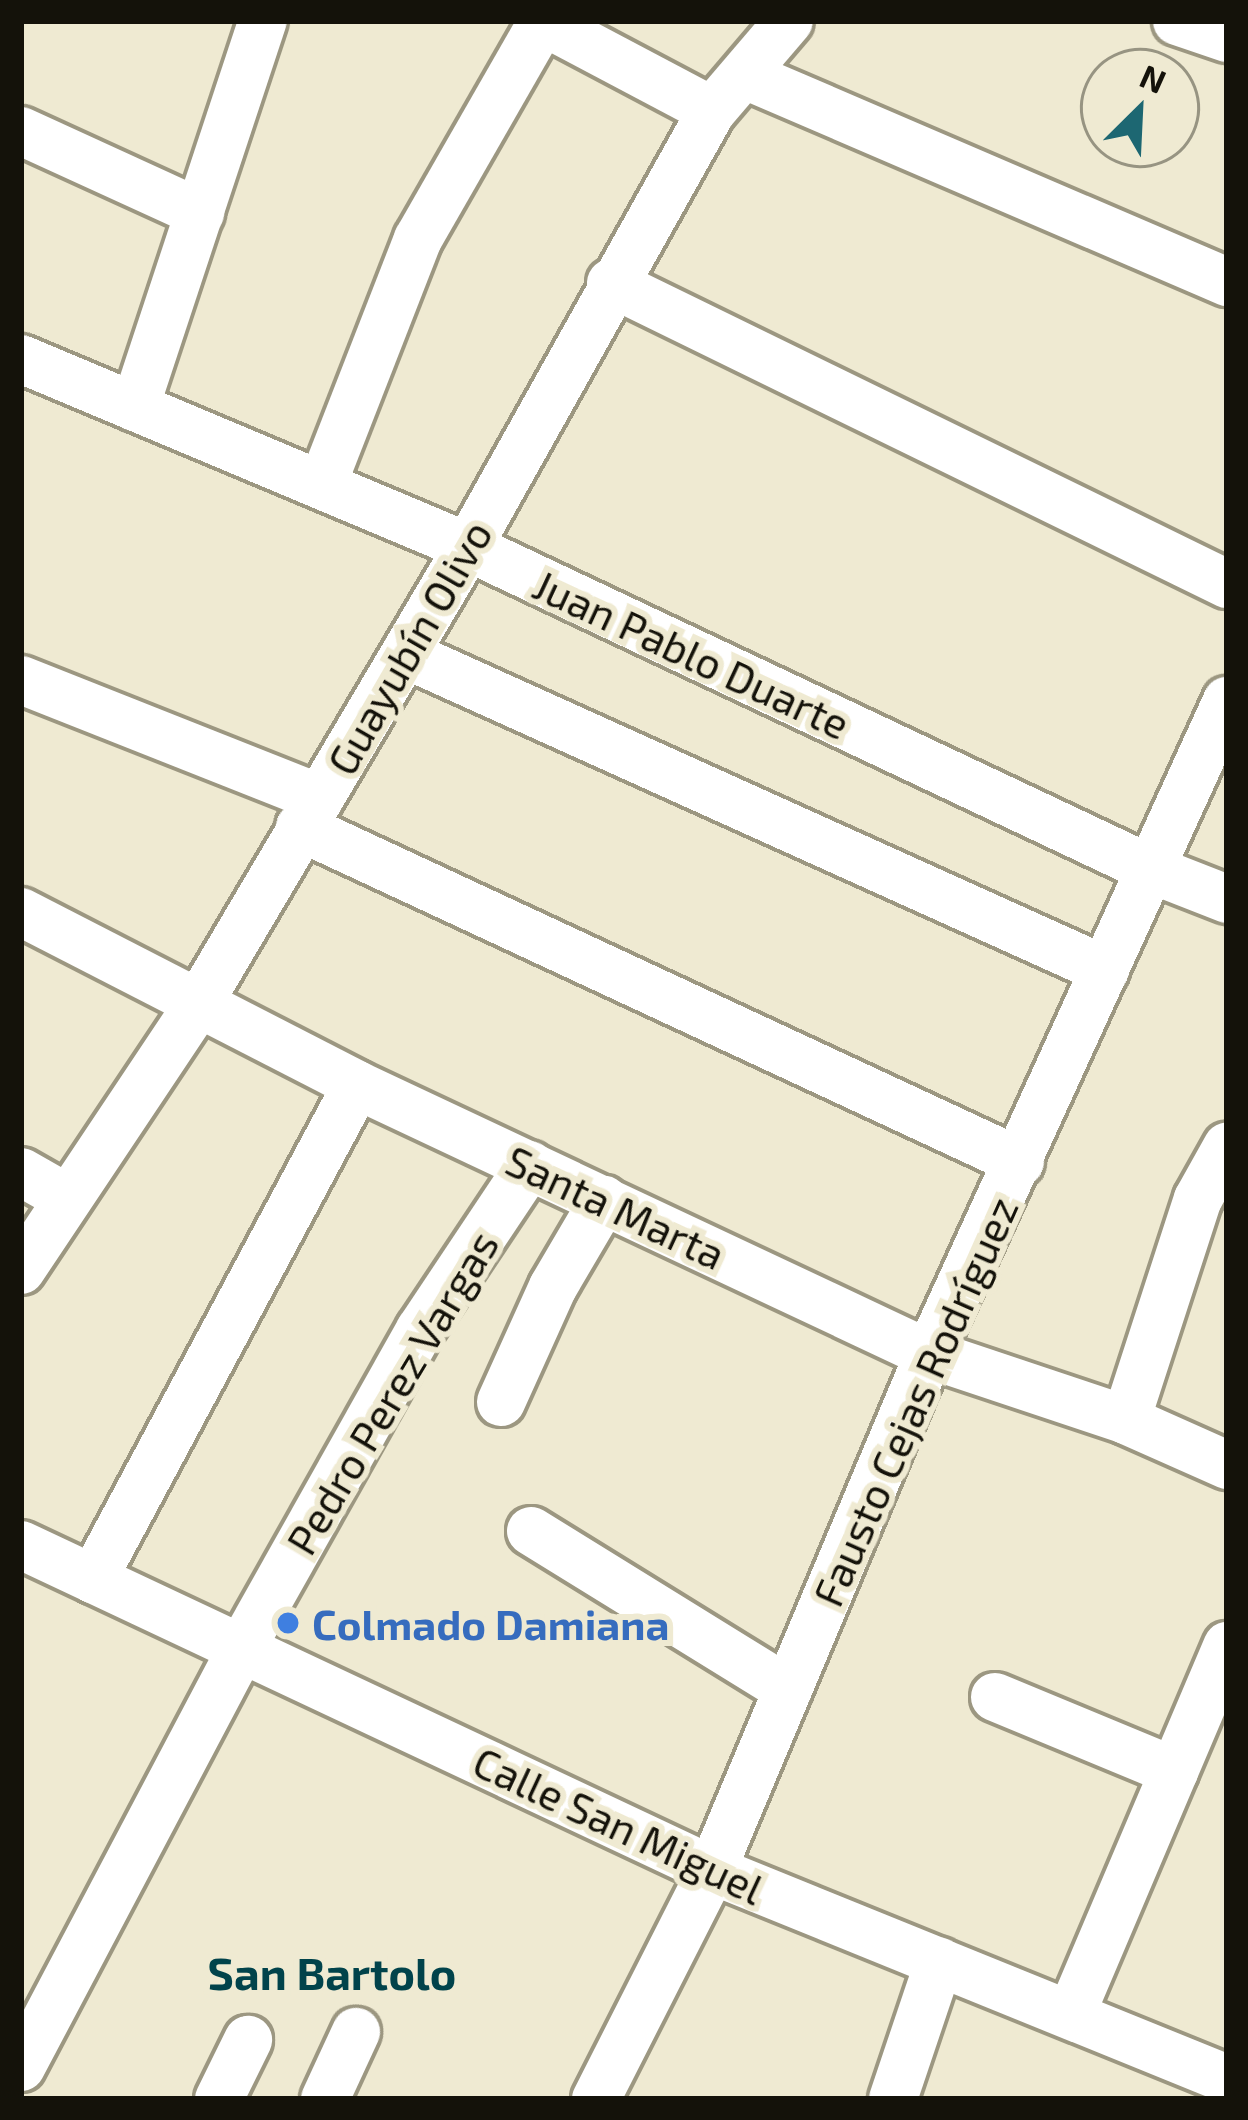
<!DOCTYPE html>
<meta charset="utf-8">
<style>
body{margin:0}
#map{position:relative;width:1248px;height:2120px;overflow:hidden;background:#efead2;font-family:"Exo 2",sans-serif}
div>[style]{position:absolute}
.roads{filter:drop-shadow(3px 0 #9c9781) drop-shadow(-3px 0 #9c9781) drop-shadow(0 3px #9c9781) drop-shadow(0 -3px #9c9781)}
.minor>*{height:48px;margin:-24px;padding:0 24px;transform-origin:24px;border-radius:24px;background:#fff}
.dots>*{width:33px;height:33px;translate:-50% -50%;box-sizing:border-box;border:6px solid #efead2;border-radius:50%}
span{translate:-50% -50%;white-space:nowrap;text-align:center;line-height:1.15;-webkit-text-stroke:12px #efead2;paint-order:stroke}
.street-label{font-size:42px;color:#14120a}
.shop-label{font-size:42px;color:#366cbe;font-weight:700}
.left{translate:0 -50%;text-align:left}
.neighbourhood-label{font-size:45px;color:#01434b;font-weight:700}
.frame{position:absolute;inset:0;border:24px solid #14120a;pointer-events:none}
.north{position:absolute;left:1080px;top:48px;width:120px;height:120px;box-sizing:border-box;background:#efead2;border:3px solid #979482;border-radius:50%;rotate:24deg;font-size:33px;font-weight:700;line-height:48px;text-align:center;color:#14120a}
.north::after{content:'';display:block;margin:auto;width:42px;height:54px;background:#1d6772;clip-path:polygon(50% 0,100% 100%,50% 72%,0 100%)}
</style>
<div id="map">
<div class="roads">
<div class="minor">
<i style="left:542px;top:21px;width:192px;rotate:27.9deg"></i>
<i style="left:1177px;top:21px;width:53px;rotate:18.8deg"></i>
<i style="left:745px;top:75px;width:525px;rotate:23.24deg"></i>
<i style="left:21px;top:131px;width:197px;rotate:24.6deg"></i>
<i style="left:611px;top:283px;width:686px;rotate:26.04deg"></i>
<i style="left:21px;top:359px;width:485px;rotate:22.8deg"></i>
<i style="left:468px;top:547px;width:752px;rotate:25.27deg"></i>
<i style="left:1148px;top:868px;width:85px;rotate:21.4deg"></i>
<i style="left:135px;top:407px;width:407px;rotate:-71.7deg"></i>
<i style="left:322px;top:485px;width:264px;rotate:-68.7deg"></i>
<i style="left:418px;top:239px;width:251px;rotate:-60.2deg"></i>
<i style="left:405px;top:654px;width:768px;rotate:24.3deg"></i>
<i style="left:21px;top:680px;width:321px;rotate:21.6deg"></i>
<i style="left:300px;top:827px;width:794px;rotate:24.95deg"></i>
<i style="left:21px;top:912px;width:378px;rotate:27.2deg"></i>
<i style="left:357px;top:1085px;width:632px;rotate:25.19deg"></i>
<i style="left:929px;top:1354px;width:208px;rotate:18.5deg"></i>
<i style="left:1126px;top:1420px;width:111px;rotate:24deg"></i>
<i style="left:21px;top:1172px;width:53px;rotate:29.5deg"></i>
<i style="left:21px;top:1270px;width:317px;rotate:-56.3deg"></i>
<i style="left:197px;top:1006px;width:533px;rotate:-59.44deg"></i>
<i style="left:468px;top:547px;width:500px;rotate:-60.8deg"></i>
<i style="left:712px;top:111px;width:118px;rotate:-49.5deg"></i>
<i style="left:501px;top:1402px;width:126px;rotate:-65.7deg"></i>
<i style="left:553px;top:1287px;width:101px;rotate:-59.6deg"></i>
<i style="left:1126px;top:1420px;width:232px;rotate:-72deg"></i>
<i style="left:1198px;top:1199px;width:60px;rotate:-60.9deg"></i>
<i style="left:531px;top:1531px;width:302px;rotate:31.7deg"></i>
<i style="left:21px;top:1545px;width:764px;rotate:25.19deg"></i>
<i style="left:712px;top:1870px;width:556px;rotate:22.09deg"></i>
<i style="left:93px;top:1579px;width:560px;rotate:-61.88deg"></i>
<i style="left:995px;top:1697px;width:194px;rotate:22.5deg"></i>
<i style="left:1071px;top:2014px;width:400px;rotate:-67deg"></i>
<i style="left:21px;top:2067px;width:475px;rotate:-62.2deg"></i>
<i style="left:242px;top:1647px;width:364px;rotate:-60.7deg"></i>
<i style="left:420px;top:1330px;width:198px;rotate:-56.3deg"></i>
<i style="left:219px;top:2099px;width:66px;rotate:-63.8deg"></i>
<i style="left:325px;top:2099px;width:74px;rotate:-65.2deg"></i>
<i style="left:596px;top:2099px;width:257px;rotate:-63.1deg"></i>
<i style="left:712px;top:1870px;width:560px;rotate:-67.19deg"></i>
<i style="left:929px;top:1354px;width:718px;rotate:-65.47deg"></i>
<i style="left:893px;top:2099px;width:145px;rotate:-71.4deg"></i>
</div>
</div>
<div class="dots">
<i style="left:288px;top:1623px;background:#3f7fe0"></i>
</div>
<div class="street-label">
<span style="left:408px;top:647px;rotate:-60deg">Guayubín Olivo</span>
<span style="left:692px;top:653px;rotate:25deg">Juan Pablo Duarte</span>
<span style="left:616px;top:1206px;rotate:25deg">Santa Marta</span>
<span style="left:391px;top:1392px;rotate:-59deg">Pedro Perez Vargas</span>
<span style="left:914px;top:1401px;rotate:-66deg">Fausto Cejas Rodríguez</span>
<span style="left:619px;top:1824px;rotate:25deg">Calle San Miguel</span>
</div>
<div class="shop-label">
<span class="left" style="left:312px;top:1623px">Colmado Damiana</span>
</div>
<div class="neighbourhood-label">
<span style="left:332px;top:1973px">San Bartolo</span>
</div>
<div class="frame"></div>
<div class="north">N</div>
</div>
